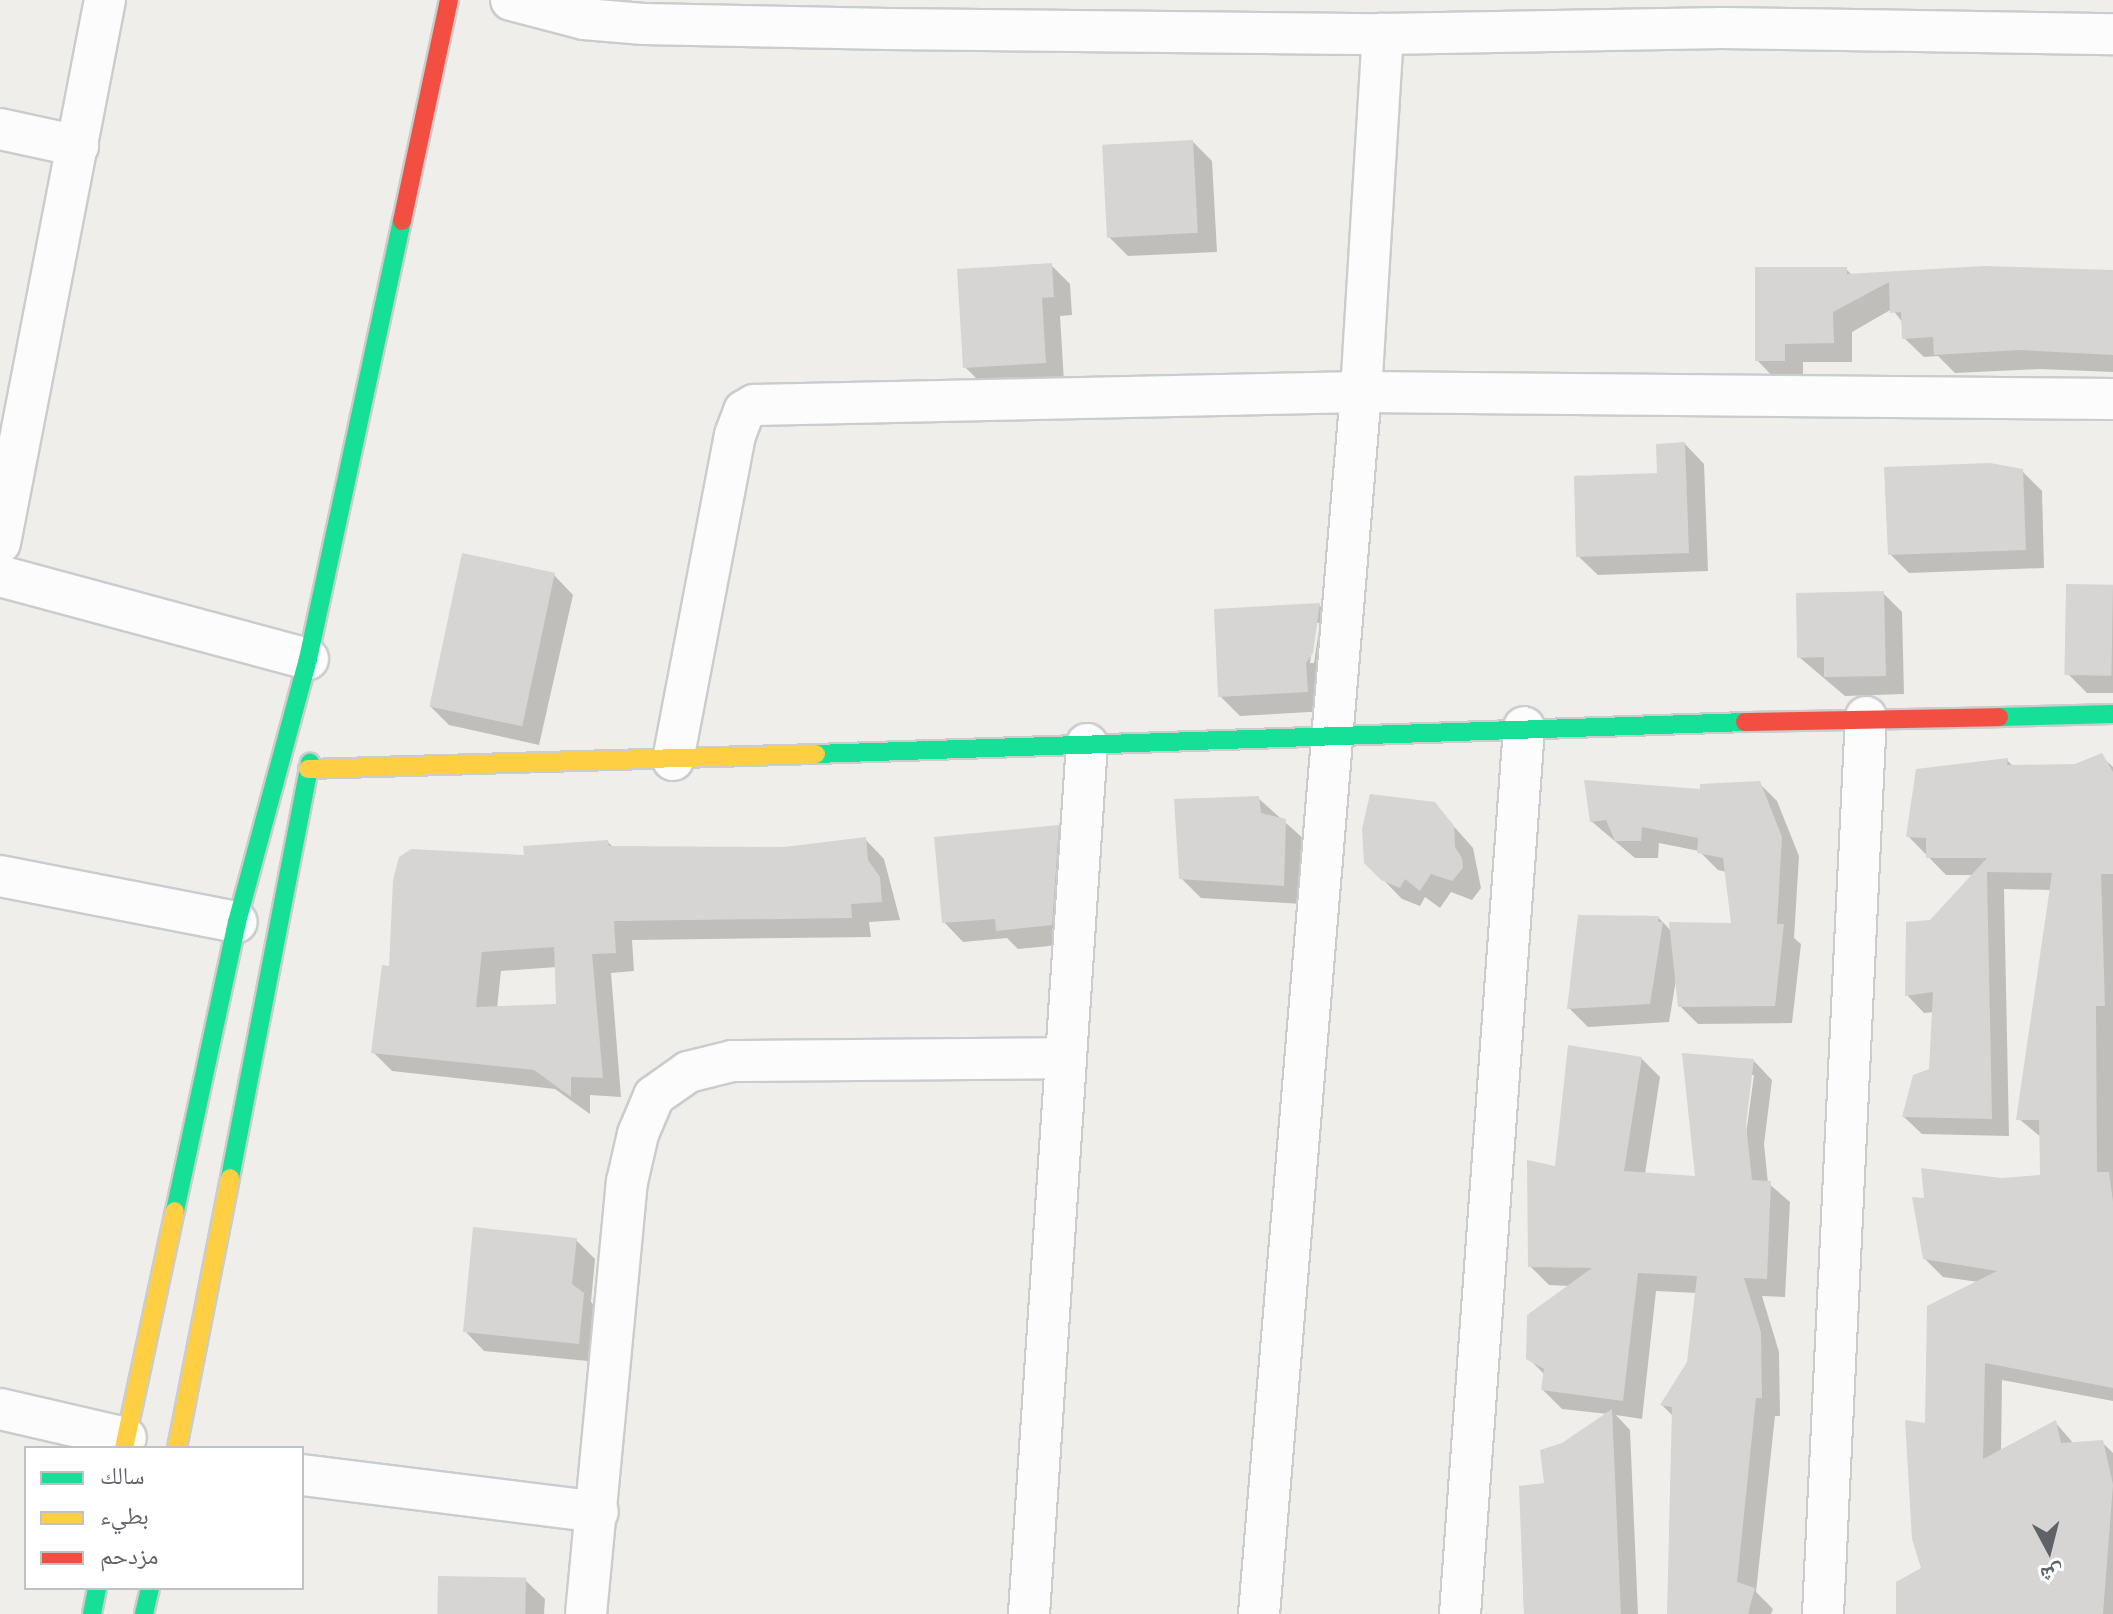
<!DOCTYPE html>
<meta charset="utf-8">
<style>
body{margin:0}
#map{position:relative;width:2113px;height:1614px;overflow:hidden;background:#efeeea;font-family:"Roboto Condensed","Noto Naskh Arabic",sans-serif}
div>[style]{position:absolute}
.shadow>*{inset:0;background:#0003}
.building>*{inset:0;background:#d6d5d3;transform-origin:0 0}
.roads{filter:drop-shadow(2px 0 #cbcccc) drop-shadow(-2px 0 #cbcccc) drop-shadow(0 2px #cbcccc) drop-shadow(0 -2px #cbcccc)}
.street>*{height:40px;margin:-20px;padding:0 20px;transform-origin:20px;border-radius:20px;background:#fdfcfc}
.fast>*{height:18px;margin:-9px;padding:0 9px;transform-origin:9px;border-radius:9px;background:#16e098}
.slow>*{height:18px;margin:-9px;padding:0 9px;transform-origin:9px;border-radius:9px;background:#ffcf43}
.jam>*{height:18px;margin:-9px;padding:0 9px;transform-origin:9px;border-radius:9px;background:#f24e42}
span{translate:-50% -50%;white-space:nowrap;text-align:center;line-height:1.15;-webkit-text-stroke:6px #fff;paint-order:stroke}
.legend{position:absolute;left:24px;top:1446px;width:280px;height:144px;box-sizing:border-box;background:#fff;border:2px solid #bfc1c3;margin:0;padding:10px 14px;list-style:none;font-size:24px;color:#5f6368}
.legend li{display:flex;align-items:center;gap:16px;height:40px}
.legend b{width:40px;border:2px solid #bfc1c3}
.north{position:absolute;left:2009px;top:1510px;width:80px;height:80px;-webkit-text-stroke:6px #fff;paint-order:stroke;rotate:173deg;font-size:22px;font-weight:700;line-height:32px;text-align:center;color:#5f6368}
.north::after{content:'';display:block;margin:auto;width:28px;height:36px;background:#5f6368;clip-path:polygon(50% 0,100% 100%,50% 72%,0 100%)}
</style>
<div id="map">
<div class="shadow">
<i style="clip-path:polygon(1193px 142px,1212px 161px,1217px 252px,1128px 256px,1109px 237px)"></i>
<i style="clip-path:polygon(1051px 265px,1070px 284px,1072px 315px,1060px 316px,1064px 382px,984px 386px,965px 367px)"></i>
<i style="clip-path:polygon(1846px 269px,1853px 276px,2113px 272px,2113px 372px,2040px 369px,1955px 373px,1938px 356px,1924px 357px,1904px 338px,1903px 323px,1892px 309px,1852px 332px,1852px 362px,1803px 362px,1803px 379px,1776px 380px,1757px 360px)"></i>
<i style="clip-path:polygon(1685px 444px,1704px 464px,1708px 571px,1598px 575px,1578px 556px)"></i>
<i style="clip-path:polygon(2022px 471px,2042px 491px,2044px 568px,1909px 573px,1890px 554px)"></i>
<i style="clip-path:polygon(554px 575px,573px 595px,539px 745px,449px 725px,430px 706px)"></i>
<i style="clip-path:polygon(2113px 587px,2113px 693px,2087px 693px,2068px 674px)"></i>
<i style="clip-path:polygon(1883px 593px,1902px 612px,1904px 694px,1845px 696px,1799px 657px)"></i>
<i style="clip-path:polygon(evenodd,1319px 605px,1339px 625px,1327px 711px,1240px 716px,1220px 696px,1319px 605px,1315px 623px,1320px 623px,1314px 663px,1310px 663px,1315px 623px)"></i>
<i style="clip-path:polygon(2101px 756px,2113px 767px,2113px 1401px,2002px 1380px,2001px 1452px,2055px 1422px,2074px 1444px,2102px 1442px,2113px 1453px,2113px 1614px,1898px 1614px,1923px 1569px,1927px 1425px,1979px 1282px,1943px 1277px,1924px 1258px,1927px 1200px,2001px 1180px,2042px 1177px,2041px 1137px,2019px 1119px,2052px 890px,2004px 889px,2009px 1136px,1922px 1134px,1904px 1117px,1931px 1070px,1934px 1012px,1924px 1013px,1907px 995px,1931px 922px,1974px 875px,1946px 875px,1908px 836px,2007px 760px,2014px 767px,2076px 766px)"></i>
<i style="clip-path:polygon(1759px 783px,1777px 801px,1799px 856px,1794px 938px,1801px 944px,1792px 1023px,1698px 1024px,1680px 1006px,1676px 980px,1669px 1022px,1588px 1027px,1569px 1008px,1659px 918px,1672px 932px,1733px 925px,1727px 872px,1718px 870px,1699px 851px,1659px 843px,1658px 858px,1635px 858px,1591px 821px,1702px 791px)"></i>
<i style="clip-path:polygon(1258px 798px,1305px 840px,1302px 904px,1201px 898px,1181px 878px)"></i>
<i style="clip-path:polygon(1434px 804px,1473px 848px,1481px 888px,1472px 900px,1451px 892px,1440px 908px,1425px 897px,1420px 906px,1402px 899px,1366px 862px)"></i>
<i style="clip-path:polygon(1058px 827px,1077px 846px,1070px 944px,1018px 949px,1007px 938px,963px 942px,944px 922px)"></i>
<i style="clip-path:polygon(evenodd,865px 839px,884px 859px,900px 920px,869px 922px,871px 937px,632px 940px,634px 971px,611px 973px,621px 1097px,590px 1095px,590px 1114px,555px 1089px,392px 1071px,373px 1052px,391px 968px,526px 857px,608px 842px,614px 848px,785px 849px,865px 839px,557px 967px,558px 1006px,497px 1008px,501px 971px,557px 967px)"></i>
<i style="clip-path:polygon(evenodd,1641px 1058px,1660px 1077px,1645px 1174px,1697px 1178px,1754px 1061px,1772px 1080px,1764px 1144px,1768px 1183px,1790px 1202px,1785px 1297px,1762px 1296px,1779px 1352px,1780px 1416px,1775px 1416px,1756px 1592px,1773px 1609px,1771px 1614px,1669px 1614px,1673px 1416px,1662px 1405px,1689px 1362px,1697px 1293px,1656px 1291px,1642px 1419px,1616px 1415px,1630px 1430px,1638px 1614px,1524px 1614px,1521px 1488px,1546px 1485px,1563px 1445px,1608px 1414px,1562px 1409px,1543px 1390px,1545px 1375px,1528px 1358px,1571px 1286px,1549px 1285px,1530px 1266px,1557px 1168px,1641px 1058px,1750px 1075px,1754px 1075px,1746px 1134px,1742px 1134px,1750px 1075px)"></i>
<i style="clip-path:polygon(576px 1240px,595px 1259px,591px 1302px,603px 1314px,598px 1362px,484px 1351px,465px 1331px)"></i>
<i style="clip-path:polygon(525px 1580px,545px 1599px,544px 1614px,439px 1614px)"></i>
</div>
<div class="building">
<i style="left:1193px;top:140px;width:93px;height:91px;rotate:87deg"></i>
<i style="clip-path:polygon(1052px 263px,1054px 297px,1042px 298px,1046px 363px,963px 368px,957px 269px)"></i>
<i style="clip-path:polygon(1984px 266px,2113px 270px,2113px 355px,2020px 350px,1934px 355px,1933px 337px,1902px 339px,1901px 312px,1890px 313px,1889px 282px,1833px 312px,1834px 343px,1785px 344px,1785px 361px,1755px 361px,1755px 267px,1847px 267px,1847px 274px)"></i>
<i style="clip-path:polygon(1685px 442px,1689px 553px,1576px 557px,1574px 476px,1657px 473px,1656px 444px)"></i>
<i style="clip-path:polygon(1990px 463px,2023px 469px,2026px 550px,1888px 555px,1884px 467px)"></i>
<i style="left:462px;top:553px;width:95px;height:157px;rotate:12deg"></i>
<i style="left:2066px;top:584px;width:47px;height:91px;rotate:1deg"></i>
<i style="clip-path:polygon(1884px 591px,1886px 676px,1824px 677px,1824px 657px,1797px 658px,1796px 593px)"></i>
<i style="clip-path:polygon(1320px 603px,1313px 653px,1306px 663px,1308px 692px,1218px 697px,1214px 609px)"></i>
<i style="clip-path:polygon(2102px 753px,2113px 772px,2113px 874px,2101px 874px,2105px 1006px,2096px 1006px,2097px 1172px,2109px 1172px,2113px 1202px,2113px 1388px,1985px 1363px,1983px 1459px,2056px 1420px,2061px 1443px,2103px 1440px,2113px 1485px,2103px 1614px,1896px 1614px,1896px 1582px,1921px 1568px,1912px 1539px,1905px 1420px,1925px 1423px,1927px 1306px,1997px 1271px,1923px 1259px,1912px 1197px,1924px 1198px,1921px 1168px,2001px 1178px,2040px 1175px,2039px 1120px,2016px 1120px,2052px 873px,1987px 872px,1992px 1119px,1902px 1117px,1913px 1075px,1929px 1069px,1933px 992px,1905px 996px,1906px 922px,1930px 920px,1987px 858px,1926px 858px,1926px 838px,1906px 837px,1916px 769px,2008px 758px,2007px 765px,2075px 764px)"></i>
<i style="clip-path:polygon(1584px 780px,1700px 789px,1700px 784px,1760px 781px,1782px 837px,1777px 924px,1784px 924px,1775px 1006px,1678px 1007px,1669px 922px,1731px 923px,1723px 858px,1697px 853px,1698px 838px,1642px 827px,1641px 841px,1615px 841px,1606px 820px,1590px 822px)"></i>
<i style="clip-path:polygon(1370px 794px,1435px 802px,1454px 826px,1455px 847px,1462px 858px,1463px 868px,1452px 881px,1431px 874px,1420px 891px,1405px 879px,1400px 888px,1381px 880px,1364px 863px,1362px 829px)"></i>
<i style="clip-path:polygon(1259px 796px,1261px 813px,1286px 819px,1284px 886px,1179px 879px,1174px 799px)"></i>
<i style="clip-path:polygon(1059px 825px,1052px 925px,996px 931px,995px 919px,942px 923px,934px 837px)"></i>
<i style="clip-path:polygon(evenodd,866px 837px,868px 860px,880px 877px,882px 902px,851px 904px,852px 918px,614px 921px,616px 953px,592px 954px,603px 1078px,571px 1077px,571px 1097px,534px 1070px,371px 1053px,382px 965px,389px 966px,393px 880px,399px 857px,411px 849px,524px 855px,523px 846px,608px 840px,609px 846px,784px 847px,866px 837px,554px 947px,556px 1004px,476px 1007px,482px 952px,554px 947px)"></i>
<i style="clip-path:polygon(1578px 915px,1659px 916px,1658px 922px,1663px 922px,1650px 1004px,1567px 1009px)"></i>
<i style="clip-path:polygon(1568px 1045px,1642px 1057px,1624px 1171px,1695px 1176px,1682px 1053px,1754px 1059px,1746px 1124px,1752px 1180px,1771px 1181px,1767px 1279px,1744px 1278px,1761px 1332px,1762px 1398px,1756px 1398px,1737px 1582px,1755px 1588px,1748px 1614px,1667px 1614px,1672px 1407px,1660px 1405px,1687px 1362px,1697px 1276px,1638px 1273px,1623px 1401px,1541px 1390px,1544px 1369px,1526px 1359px,1527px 1315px,1592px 1268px,1528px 1267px,1527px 1160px,1555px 1166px)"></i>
<i style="clip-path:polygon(473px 1227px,577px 1238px,572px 1284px,584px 1293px,579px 1344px,463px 1332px)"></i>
<i style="clip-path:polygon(1612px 1409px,1621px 1614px,1524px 1614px,1519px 1486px,1544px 1483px,1540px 1450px,1562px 1443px)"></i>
<i style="left:438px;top:1576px;width:88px;height:38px;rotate:1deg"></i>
</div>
<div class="roads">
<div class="street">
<i style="left:511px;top:0;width:75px;rotate:14.6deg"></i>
<i style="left:584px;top:19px;width:60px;rotate:4.8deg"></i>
<i style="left:644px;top:24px;width:244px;rotate:1.2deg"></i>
<i style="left:888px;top:29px;width:495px;rotate:0.6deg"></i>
<i style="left:1383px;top:34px;width:339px;rotate:-1deg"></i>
<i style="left:1722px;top:28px;width:391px;rotate:0.9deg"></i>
<i style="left:0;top:129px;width:80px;rotate:12.3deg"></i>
<i style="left:0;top:543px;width:553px;rotate:-79.06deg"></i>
<i style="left:0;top:576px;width:319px;rotate:15.1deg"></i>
<i style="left:673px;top:760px;width:331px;rotate:-79.2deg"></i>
<i style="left:735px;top:435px;width:26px;rotate:-69deg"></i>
<i style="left:744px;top:411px;width:12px;rotate:-31deg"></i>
<i style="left:754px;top:405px;width:607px;rotate:-1.23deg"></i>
<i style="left:1361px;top:392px;width:752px;rotate:0.53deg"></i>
<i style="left:0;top:876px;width:241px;rotate:11deg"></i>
<i style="left:0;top:1409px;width:129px;rotate:13deg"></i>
<i style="left:302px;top:1475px;width:298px;rotate:7.1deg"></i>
<i style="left:586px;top:1614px;width:434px;rotate:-84.6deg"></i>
<i style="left:627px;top:1182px;width:49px;rotate:-77.1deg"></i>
<i style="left:638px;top:1134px;width:41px;rotate:-67.2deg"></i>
<i style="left:654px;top:1096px;width:42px;rotate:-35.2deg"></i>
<i style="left:688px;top:1072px;width:45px;rotate:-14deg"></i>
<i style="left:732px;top:1061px;width:334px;rotate:-0.5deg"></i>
<i style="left:1029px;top:1614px;width:872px;rotate:-86.19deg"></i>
<i style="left:1259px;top:1614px;width:1226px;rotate:-85.23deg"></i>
<i style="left:1361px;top:392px;width:359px;rotate:-86.5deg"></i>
<i style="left:1460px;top:1614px;width:889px;rotate:-85.87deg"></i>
<i style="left:1823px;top:1614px;width:898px;rotate:-87.26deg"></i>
</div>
<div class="fast">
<i style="left:1999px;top:717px;width:114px;rotate:-1.5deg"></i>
<i style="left:816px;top:754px;width:930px;rotate:-1.97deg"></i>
<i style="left:230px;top:1178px;width:423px;rotate:-79.1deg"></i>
<i style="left:175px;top:1211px;width:296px;rotate:-77.9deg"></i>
<i style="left:237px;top:922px;width:272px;rotate:-74.9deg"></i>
<i style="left:308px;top:659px;width:448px;rotate:-77.9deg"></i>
<i style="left:92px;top:1614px;width:26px;rotate:-79deg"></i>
<i style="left:144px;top:1614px;width:27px;rotate:-77deg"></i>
</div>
<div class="slow">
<i style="left:308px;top:769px;width:508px;rotate:-1.69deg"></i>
<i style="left:124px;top:1448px;width:242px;rotate:-77.9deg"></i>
<i style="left:177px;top:1448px;width:275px;rotate:-78.9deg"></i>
</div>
<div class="jam">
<i style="left:402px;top:221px;width:226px;rotate:-78deg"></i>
<i style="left:1745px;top:722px;width:254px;rotate:-1.1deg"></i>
</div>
</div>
<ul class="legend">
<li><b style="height:10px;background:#16e098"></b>سالك</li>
<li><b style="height:10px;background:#ffcf43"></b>بطيء</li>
<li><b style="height:10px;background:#f24e42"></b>مزدحم</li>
</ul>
<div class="north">ش</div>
</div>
